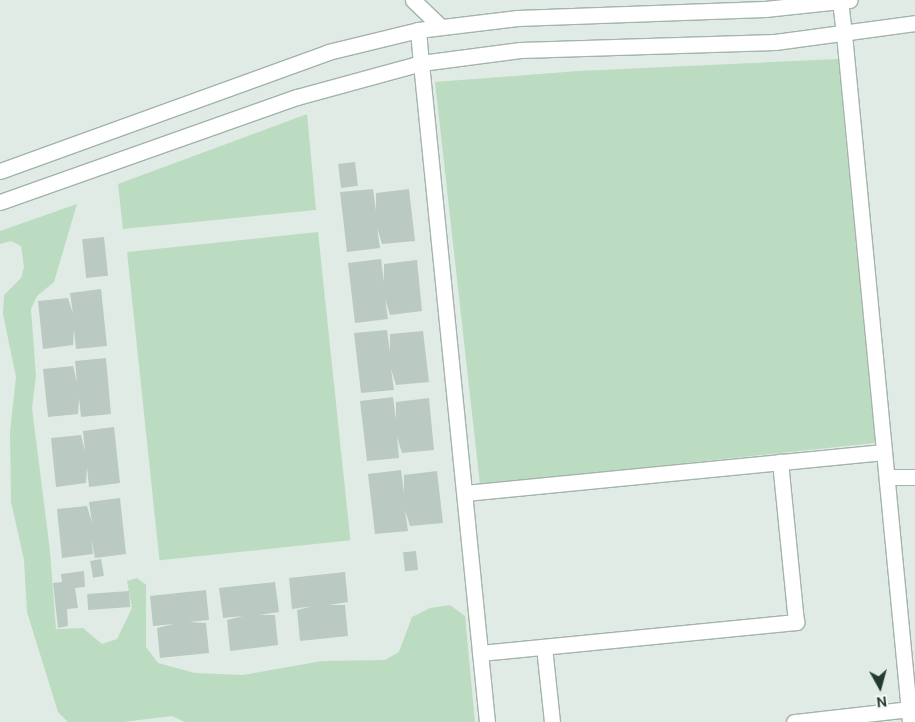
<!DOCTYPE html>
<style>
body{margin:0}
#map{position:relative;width:915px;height:722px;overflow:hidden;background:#e1ebe6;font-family:"DM Sans",sans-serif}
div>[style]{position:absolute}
.green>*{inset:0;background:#bbdcc1;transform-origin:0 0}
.building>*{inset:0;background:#bac9c1;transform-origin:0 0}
.roads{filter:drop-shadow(1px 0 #a4b3ac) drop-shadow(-1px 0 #a4b3ac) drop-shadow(0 1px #a4b3ac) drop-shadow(0 -1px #a4b3ac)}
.minor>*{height:15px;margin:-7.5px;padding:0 7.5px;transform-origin:7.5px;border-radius:7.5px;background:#fff}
.tertiary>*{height:15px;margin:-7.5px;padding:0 7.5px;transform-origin:7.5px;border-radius:7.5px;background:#fff}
span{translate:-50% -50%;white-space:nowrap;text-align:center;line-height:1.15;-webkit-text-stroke:4px #f2f8f4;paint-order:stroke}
.north{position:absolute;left:855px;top:662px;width:50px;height:50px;-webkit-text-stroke:4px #f2f8f4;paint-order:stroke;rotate:173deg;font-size:14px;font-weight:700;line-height:20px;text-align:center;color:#223b32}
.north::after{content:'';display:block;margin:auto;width:18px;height:22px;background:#223b32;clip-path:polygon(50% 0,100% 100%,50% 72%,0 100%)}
</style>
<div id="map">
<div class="green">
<i style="clip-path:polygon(838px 59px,875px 443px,480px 485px,435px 82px,578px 71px)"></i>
<i style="clip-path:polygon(307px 114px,316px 210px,123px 229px,118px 184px)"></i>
<i style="clip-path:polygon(77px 204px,54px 282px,37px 296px,31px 309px,36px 376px,32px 408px,50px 551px,56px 629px,83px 628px,102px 644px,117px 639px,132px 608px,127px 581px,137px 578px,146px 585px,146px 647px,158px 663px,195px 673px,243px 675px,322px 661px,385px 660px,399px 652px,412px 617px,430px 608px,450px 605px,465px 616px,475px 722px,185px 722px,172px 716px,123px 722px,68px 722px,58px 712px,27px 612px,24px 560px,11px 502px,10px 432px,16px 377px,3px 314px,4px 295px,21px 278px,24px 267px,21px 246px,11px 241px,0 244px,0 231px)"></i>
<i style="left:318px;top:232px;width:310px;height:192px;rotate:84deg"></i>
</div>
<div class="building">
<i style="left:355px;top:162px;width:24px;height:17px;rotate:83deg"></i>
<i style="clip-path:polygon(373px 189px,376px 211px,376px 193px,409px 189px,415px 241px,382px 244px,377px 227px,380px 248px,347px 252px,340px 192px)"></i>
<i style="left:104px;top:237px;width:39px;height:22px;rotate:84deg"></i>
<i style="clip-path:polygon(381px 259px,384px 282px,384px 264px,417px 260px,422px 311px,390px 315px,385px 299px,388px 319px,355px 323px,348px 263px)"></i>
<i style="clip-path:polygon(101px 289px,107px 346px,76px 349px,74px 329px,73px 345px,43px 349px,38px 301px,68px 298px,73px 314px,70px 293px)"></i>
<i style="clip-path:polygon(387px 330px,390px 352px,390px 334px,423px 331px,429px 382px,396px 385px,391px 369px,394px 390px,361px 393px,354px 333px)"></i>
<i style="clip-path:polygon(106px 358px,111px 414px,81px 417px,79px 398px,78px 414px,48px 417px,43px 369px,73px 366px,77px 382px,75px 361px)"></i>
<i style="clip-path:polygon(393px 397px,396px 420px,396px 402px,429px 398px,434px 450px,402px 453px,397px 437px,399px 458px,367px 461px,360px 401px)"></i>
<i style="clip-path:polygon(114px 427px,120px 483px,89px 487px,87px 467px,86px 483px,56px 487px,51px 438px,81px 435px,85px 452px,83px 431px)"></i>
<i style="clip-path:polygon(401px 470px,404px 493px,404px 475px,437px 471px,443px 523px,410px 526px,405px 510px,408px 531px,375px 534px,368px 474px)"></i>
<i style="clip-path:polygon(120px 498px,126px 554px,95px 558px,91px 538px,93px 554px,62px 558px,57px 509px,87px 506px,92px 523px,89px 502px)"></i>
<i style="left:416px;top:551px;width:19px;height:13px;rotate:84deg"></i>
<i style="left:101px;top:559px;width:17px;height:11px;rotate:80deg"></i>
<i style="clip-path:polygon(84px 571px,85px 587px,75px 588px,78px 608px,67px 609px,68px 626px,58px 628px,53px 583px,62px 582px,61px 574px)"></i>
<i style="clip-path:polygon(345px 572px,348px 602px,329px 605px,345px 605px,348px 636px,300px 641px,297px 610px,313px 606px,292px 609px,289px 578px)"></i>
<i style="clip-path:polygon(275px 582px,279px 612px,259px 615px,275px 615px,278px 645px,230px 651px,227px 620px,243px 616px,223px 618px,219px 588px)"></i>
<i style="clip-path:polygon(206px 590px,209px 620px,189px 622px,206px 623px,209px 653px,160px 658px,157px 628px,174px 624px,153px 626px,150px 596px)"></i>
<i style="left:129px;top:591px;width:16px;height:42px;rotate:86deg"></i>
</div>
<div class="roads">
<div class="minor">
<i style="left:413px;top:0;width:37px;rotate:44deg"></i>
<i style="left:844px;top:34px;width:691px;rotate:84.52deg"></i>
<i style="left:421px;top:63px;width:662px;rotate:84.28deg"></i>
<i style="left:887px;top:477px;width:28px"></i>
<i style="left:465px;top:493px;width:421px;rotate:-5.6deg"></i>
<i style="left:544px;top:647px;width:75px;rotate:83.9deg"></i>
<i style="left:480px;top:653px;width:318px;rotate:-5.6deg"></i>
<i style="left:796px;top:622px;width:161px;rotate:-95.7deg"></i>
<i style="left:794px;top:722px;width:116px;rotate:-6.4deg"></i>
</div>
<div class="tertiary">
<i style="left:840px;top:1px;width:33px;rotate:83deg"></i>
<i style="left:418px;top:30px;width:33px;rotate:85deg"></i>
<i style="left:0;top:171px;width:349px;rotate:-19.9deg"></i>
<i style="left:328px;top:52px;width:93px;rotate:-13.7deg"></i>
<i style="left:418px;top:30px;width:100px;rotate:-6.9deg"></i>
<i style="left:517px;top:18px;width:248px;rotate:-2.1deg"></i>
<i style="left:765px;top:9px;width:85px;rotate:-6deg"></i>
<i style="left:0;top:202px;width:315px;rotate:-19.5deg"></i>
<i style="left:297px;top:97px;width:129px;rotate:-15.3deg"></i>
<i style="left:421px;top:63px;width:100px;rotate:-7.5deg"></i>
<i style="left:520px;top:50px;width:255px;rotate:-1.8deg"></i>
<i style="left:775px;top:42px;width:141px;rotate:-7.7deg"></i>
</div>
</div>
<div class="north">N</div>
</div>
